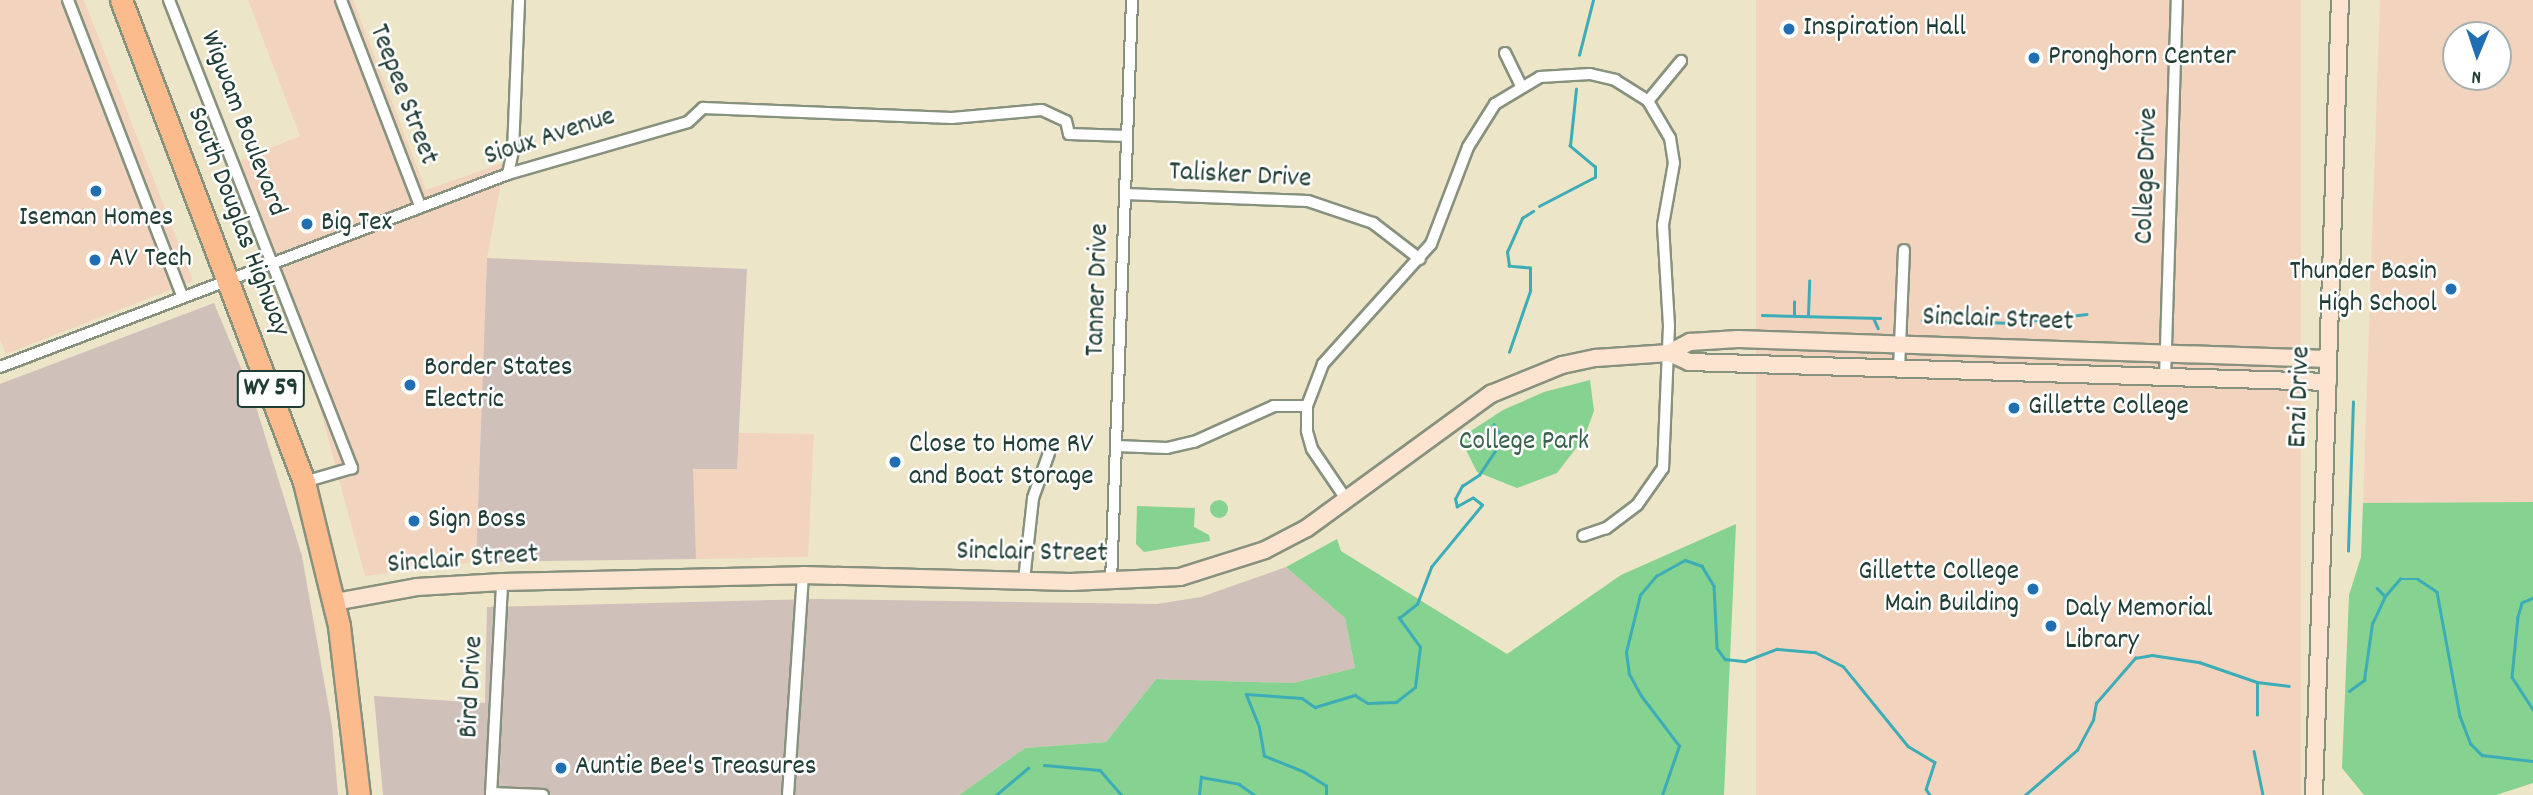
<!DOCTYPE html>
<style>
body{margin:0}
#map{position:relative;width:2533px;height:795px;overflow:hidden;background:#ede5c7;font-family:Dekko,sans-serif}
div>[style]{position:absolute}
.built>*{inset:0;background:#f2d4be;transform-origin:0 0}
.industrial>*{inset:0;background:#cfc0ba}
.green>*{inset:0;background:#86d290}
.round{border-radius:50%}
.stream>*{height:2.5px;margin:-1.25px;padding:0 1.25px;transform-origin:1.25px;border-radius:1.25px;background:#3cadb7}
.roads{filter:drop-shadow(2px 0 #86917e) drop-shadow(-2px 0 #86917e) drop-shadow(0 2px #86917e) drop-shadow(0 -2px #86917e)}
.street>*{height:10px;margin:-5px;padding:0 5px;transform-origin:5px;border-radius:5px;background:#fff}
.secondary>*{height:16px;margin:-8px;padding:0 8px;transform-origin:8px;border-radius:8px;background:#fde4d1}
.highway>*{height:21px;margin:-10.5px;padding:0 10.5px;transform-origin:10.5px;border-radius:10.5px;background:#fbbb8d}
.dots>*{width:19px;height:19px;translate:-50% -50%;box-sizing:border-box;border:4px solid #fff;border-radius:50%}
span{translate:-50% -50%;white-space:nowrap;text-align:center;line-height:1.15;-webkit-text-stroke:5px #fff;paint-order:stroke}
.shield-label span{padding:2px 5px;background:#fff;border:2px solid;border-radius:5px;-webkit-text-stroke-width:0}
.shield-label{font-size:26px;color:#1f3d34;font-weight:700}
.poi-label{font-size:28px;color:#1f3d34}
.left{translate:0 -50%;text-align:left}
.right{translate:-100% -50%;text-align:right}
.street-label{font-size:28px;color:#1f3d34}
.park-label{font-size:28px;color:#39624b}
.north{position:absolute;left:2442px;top:21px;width:70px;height:70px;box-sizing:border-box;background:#fff;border:2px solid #a5b1ae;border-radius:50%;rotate:182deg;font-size:19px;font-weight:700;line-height:28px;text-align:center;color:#1f3d34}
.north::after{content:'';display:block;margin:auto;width:24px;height:32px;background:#1f6fb2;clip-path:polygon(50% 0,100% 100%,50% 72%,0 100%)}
</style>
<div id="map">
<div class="built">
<i style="clip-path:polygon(0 0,84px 0,193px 281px,6px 354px,0 339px)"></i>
<i style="clip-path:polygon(248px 0,353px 0,426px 190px,505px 162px,487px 258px,476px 562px,365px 576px,284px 275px,239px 161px,300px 136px)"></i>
<i style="left:1756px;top:0;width:545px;height:796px"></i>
<i style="clip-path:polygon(evenodd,2380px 0,2533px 0,2533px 502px,2363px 503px,2380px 0,2456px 35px,2498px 35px,2498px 77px,2456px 77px,2456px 35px)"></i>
<i style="clip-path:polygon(738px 433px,814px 434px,808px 557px,696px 559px,692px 469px,737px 469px)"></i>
</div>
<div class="industrial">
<i style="clip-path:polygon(487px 258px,747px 269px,737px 469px,693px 469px,696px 559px,476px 562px)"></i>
<i style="clip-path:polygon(214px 303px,253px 397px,302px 556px,332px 726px,338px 795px,0 795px,0 384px)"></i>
<i style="clip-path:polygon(1286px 567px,1345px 618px,1355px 668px,1293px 683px,1156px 679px,1106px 742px,1025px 748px,959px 795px,383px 795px,374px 696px,485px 703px,487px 607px,817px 599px,1157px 604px,1201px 597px)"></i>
</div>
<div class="green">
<i style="clip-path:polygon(1590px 380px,1594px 411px,1584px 438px,1557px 473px,1517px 488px,1477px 472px,1460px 438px,1503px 410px,1544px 392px)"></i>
<i class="round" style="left:1210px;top:500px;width:18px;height:18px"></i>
<i style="clip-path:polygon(2533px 502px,2533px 783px,2496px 795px,2364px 795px,2342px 768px,2349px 595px,2361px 557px,2363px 503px)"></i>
<i style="clip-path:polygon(1137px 506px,1195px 508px,1194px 527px,1209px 535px,1210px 541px,1144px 552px,1136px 544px)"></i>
<i style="clip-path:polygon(1736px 524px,1724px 795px,959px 795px,1025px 748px,1106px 742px,1156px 679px,1293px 683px,1355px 668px,1345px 618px,1286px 567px,1337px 539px,1341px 551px,1507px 654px,1621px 575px)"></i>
</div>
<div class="stream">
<i style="left:1579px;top:55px;width:57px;rotate:-75.7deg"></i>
<i style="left:1539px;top:206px;width:63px;rotate:-27.4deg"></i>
<i style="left:1595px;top:177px;width:10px;rotate:-90deg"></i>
<i style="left:1595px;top:167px;width:33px;rotate:-140deg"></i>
<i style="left:1570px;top:146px;width:57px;rotate:-84deg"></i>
<i style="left:1762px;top:315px;width:118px;rotate:1.5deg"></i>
<i style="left:1794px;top:316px;width:14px;rotate:-90deg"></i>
<i style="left:1808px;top:316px;width:35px;rotate:-88deg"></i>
<i style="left:1874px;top:319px;width:10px;rotate:66deg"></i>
<i style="left:1922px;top:320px;width:91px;rotate:1.9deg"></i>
<i style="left:2013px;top:323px;width:74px;rotate:-7deg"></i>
<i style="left:1509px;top:352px;width:65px;rotate:-71deg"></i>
<i style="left:1530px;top:291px;width:23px;rotate:-90deg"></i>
<i style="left:1530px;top:268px;width:21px;rotate:-175deg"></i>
<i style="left:1509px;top:266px;width:14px;rotate:-98deg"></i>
<i style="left:1507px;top:252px;width:37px;rotate:-66deg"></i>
<i style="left:1522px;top:218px;width:13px;rotate:-32deg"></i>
<i style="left:2348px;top:551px;width:149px;rotate:-88.1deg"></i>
<i style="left:2377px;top:588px;width:10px;rotate:45deg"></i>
<i style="left:2533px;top:598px;width:12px;rotate:156deg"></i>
<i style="left:2522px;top:603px;width:15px;rotate:106deg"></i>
<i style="left:2518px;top:617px;width:60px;rotate:95.7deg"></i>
<i style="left:2512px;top:677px;width:38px;rotate:57deg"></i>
<i style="left:2349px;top:691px;width:19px;rotate:-36deg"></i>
<i style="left:2364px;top:680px;width:57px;rotate:-81.9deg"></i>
<i style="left:2372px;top:624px;width:31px;rotate:-65deg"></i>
<i style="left:2385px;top:596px;width:23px;rotate:-49deg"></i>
<i style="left:2400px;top:579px;width:18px"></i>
<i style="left:2418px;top:579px;width:23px;rotate:34deg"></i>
<i style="left:2437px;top:592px;width:126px;rotate:79.5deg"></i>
<i style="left:2460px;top:716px;width:30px;rotate:69deg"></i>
<i style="left:2471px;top:744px;width:16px;rotate:45deg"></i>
<i style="left:2482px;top:755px;width:51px;rotate:6.7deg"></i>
<i style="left:2257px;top:715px;width:32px;rotate:-90deg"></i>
<i style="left:2254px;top:751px;width:45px;rotate:78.4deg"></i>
<i style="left:1044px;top:765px;width:56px;rotate:5.1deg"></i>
<i style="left:1100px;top:770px;width:33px;rotate:49deg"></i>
<i style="left:996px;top:795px;width:42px;rotate:-40.2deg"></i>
<i style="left:1199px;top:795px;width:18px;rotate:-84deg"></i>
<i style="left:1201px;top:777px;width:39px;rotate:10deg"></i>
<i style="left:1239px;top:784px;width:19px;rotate:35deg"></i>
<i style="left:1326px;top:795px;width:9px;rotate:-90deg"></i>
<i style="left:1326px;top:786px;width:26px;rotate:-148deg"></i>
<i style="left:1304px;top:772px;width:43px;rotate:-158.2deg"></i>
<i style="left:1264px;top:756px;width:29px;rotate:-100deg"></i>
<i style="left:1259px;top:727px;width:35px;rotate:-112deg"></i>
<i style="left:1246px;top:694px;width:56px;rotate:4.1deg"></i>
<i style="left:1302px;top:698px;width:16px;rotate:35deg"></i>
<i style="left:1315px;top:707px;width:42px;rotate:-16.7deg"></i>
<i style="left:1355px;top:695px;width:15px;rotate:32deg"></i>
<i style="left:1368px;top:703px;width:28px;rotate:-2deg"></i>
<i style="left:1396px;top:702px;width:24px;rotate:-38deg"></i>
<i style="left:1415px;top:687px;width:40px;rotate:-82.9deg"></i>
<i style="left:1420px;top:647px;width:36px;rotate:-126deg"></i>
<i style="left:1399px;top:618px;width:23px;rotate:-38deg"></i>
<i style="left:1417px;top:604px;width:40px;rotate:-69deg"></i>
<i style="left:1431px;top:567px;width:80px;rotate:-50.6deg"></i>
<i style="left:1482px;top:505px;width:11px;rotate:-142deg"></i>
<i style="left:1473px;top:498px;width:18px;rotate:151deg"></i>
<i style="left:1457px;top:507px;width:8px;rotate:-104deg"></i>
<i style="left:1455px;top:499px;width:15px;rotate:-62deg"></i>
<i style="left:1462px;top:486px;width:20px;rotate:-33deg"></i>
<i style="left:1479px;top:475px;width:43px;rotate:-56.3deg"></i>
<i style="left:1503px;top:439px;width:17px;rotate:-123deg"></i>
<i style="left:1662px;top:795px;width:52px;rotate:-70.9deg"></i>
<i style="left:1679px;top:746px;width:63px;rotate:-127.2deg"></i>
<i style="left:1641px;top:696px;width:25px;rotate:-119deg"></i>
<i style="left:1629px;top:674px;width:22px;rotate:-98deg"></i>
<i style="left:1626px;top:652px;width:59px;rotate:-76.2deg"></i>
<i style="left:1640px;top:595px;width:25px;rotate:-50deg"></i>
<i style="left:1656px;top:576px;width:33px;rotate:-29deg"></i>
<i style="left:1685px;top:560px;width:18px;rotate:19deg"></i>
<i style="left:1702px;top:566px;width:23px;rotate:59deg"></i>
<i style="left:1714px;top:586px;width:62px;rotate:87.2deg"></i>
<i style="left:1717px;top:648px;width:14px;rotate:54deg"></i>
<i style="left:1725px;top:659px;width:20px;rotate:6deg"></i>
<i style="left:1745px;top:661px;width:34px;rotate:-21deg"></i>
<i style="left:1777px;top:649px;width:38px;rotate:5deg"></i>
<i style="left:1815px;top:652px;width:31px;rotate:27deg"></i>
<i style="left:1843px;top:666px;width:103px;rotate:50.9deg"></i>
<i style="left:1908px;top:746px;width:31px;rotate:31deg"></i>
<i style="left:1935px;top:762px;width:28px;rotate:108deg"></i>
<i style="left:1926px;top:789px;width:7px;rotate:56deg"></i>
<i style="left:2025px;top:795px;width:69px;rotate:-40.9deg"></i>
<i style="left:2077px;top:750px;width:34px;rotate:-62deg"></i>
<i style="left:2093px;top:720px;width:17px;rotate:-80deg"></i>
<i style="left:2096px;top:703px;width:60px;rotate:-49.1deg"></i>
<i style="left:2135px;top:658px;width:17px;rotate:-10deg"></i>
<i style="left:2152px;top:655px;width:48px;rotate:8.5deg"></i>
<i style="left:2199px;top:662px;width:61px;rotate:19deg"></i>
<i style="left:2257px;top:682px;width:32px;rotate:7deg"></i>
</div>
<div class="roads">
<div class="street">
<i style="left:68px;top:0;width:317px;rotate:68.9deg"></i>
<i style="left:169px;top:0;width:503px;rotate:68.64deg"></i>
<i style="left:352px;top:468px;width:50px;rotate:163.7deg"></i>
<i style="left:341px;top:0;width:221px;rotate:69deg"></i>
<i style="left:1505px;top:53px;width:37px;rotate:64deg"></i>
<i style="left:1648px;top:101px;width:52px;rotate:-50.5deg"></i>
<i style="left:508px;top:174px;width:24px;rotate:-78deg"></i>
<i style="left:513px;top:151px;width:151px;rotate:-87.7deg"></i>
<i style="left:1125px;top:194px;width:183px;rotate:2.2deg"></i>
<i style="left:1308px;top:201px;width:69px;rotate:18.7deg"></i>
<i style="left:1373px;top:223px;width:59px;rotate:37.5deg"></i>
<i style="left:0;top:367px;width:543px;rotate:-20.8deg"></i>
<i style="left:508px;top:174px;width:187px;rotate:-16.1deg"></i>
<i style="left:688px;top:122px;width:21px;rotate:-43deg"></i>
<i style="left:703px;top:108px;width:249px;rotate:2.3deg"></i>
<i style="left:952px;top:118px;width:90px;rotate:-5.1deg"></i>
<i style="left:1042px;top:110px;width:26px;rotate:25deg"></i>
<i style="left:1066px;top:121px;width:13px;rotate:77deg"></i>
<i style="left:1069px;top:134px;width:58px;rotate:2deg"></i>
<i style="left:1899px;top:369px;width:119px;rotate:-87.6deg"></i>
<i style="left:2165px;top:378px;width:378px;rotate:-88.2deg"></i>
<i style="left:1116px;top:446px;width:51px;rotate:2.2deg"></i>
<i style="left:1167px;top:448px;width:28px;rotate:-13deg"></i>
<i style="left:1194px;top:442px;width:88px;rotate:-24.2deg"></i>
<i style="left:1274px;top:406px;width:33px"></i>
<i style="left:1346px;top:499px;width:60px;rotate:-124.2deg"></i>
<i style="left:1312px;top:449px;width:19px;rotate:-106deg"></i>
<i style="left:1307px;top:431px;width:25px;rotate:-90deg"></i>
<i style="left:1307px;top:406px;width:45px;rotate:-69.1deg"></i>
<i style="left:1323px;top:364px;width:161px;rotate:-48deg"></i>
<i style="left:1431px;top:244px;width:104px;rotate:-69.1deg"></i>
<i style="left:1468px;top:147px;width:51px;rotate:-57.9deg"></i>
<i style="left:1495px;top:104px;width:52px;rotate:-31deg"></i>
<i style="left:1540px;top:77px;width:50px;rotate:-3.4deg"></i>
<i style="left:1590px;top:74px;width:26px;rotate:13deg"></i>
<i style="left:1615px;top:80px;width:39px;rotate:32deg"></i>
<i style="left:1648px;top:101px;width:43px;rotate:59.3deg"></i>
<i style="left:1670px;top:138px;width:25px;rotate:81deg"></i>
<i style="left:1674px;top:163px;width:63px;rotate:100.1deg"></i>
<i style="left:1663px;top:225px;width:101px;rotate:86.6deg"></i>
<i style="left:1669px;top:326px;width:142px;rotate:92.4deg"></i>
<i style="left:1663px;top:468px;width:45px;rotate:125.1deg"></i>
<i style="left:1637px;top:505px;width:39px;rotate:143deg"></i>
<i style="left:1606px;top:528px;width:24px;rotate:161deg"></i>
<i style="left:1024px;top:580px;width:82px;rotate:-83.7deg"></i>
<i style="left:1033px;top:498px;width:48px;rotate:-70.4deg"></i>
<i style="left:1111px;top:582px;width:582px;rotate:-87.93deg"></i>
<i style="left:491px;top:793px;width:52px;rotate:2.2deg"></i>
<i style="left:491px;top:795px;width:213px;rotate:-87deg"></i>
<i style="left:788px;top:795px;width:221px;rotate:-86.1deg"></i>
</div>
<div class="secondary">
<i style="left:1669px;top:353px;width:24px;rotate:-28deg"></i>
<i style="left:1690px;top:342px;width:48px;rotate:-3.6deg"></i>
<i style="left:1738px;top:339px;width:590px;rotate:1.94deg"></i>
<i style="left:335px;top:602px;width:83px;rotate:-10.4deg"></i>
<i style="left:417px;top:587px;width:85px;rotate:-3.4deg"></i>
<i style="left:502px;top:582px;width:301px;rotate:-1.3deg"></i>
<i style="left:803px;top:575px;width:268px;rotate:1.5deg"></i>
<i style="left:1071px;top:582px;width:109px;rotate:-2.6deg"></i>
<i style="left:1180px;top:577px;width:89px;rotate:-17.6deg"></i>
<i style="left:1265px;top:550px;width:47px;rotate:-27.6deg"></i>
<i style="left:1307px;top:528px;width:228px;rotate:-36.1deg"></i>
<i style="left:1491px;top:394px;width:77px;rotate:-22.2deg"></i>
<i style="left:1562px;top:365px;width:35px;rotate:-12deg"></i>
<i style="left:1596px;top:358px;width:73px;rotate:-3.9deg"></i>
<i style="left:1669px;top:353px;width:22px;rotate:24deg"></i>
<i style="left:1689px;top:362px;width:639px;rotate:1.79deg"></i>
<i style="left:2314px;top:795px;width:795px;rotate:-88.13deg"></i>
</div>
<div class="highway">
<i style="left:121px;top:0;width:516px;rotate:69.21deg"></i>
<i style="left:304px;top:482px;width:148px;rotate:76.3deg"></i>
<i style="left:339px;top:626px;width:170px;rotate:83.3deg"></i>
</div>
</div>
<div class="dots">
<i style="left:1789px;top:29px;background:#1f6fb2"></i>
<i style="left:2034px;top:58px;background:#1f6fb2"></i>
<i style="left:96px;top:191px;background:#1f6fb2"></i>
<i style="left:307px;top:224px;background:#1f6fb2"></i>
<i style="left:95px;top:260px;background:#1f6fb2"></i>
<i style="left:2451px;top:289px;background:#1f6fb2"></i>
<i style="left:410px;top:385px;background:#1f6fb2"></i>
<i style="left:2014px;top:408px;background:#1f6fb2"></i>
<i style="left:895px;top:462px;background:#1f6fb2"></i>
<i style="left:414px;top:521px;background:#1f6fb2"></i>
<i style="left:2033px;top:589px;background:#1f6fb2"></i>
<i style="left:2051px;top:626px;background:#1f6fb2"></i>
<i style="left:561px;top:768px;background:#1f6fb2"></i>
</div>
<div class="shield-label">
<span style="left:271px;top:389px">WY 59</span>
</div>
<div class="poi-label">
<span class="left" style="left:1803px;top:29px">Inspiration Hall</span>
<span class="left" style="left:2048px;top:58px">Pronghorn Center</span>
<span style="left:96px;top:219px">Iseman Homes</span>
<span class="left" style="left:321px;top:224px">Big Tex</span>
<span class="left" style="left:109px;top:260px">AV Tech</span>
<span class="right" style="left:2437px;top:289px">Thunder Basin<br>High School</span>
<span class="left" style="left:424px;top:385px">Border States<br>Electric</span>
<span class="left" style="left:2028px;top:408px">Gillette College</span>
<span class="left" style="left:909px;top:462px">Close to Home RV<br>and Boat Storage</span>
<span class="left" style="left:428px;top:521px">Sign Boss</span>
<span class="right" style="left:2019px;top:589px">Gillette College<br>Main Building</span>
<span class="left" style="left:2065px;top:626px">Daly Memorial<br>Library</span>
<span class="left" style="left:575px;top:768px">Auntie Bee's Treasures</span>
</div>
<div class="street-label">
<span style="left:402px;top:95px;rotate:69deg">Teepee Street</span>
<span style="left:242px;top:124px;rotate:69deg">Wigwam Boulevard</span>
<span style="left:550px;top:138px;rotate:-18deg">Sioux Avenue</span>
<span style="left:2148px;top:176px;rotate:-88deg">College Drive</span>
<span style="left:1240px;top:177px;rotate:3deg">Talisker Drive</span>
<span style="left:237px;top:222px;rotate:69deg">South Douglas Highway</span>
<span style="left:1099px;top:290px;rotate:-88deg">Tanner Drive</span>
<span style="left:1998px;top:321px;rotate:2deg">Sinclair Street</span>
<span style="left:2301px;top:397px;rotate:-88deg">Enzi Drive</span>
<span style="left:1032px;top:554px;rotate:1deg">Sinclair Street</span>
<span style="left:463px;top:561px;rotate:-4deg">Sinclair Street</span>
<span style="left:473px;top:687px;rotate:-87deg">Bird Drive</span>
</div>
<div class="park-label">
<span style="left:1524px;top:443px">College Park</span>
</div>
<div class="north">N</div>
</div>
